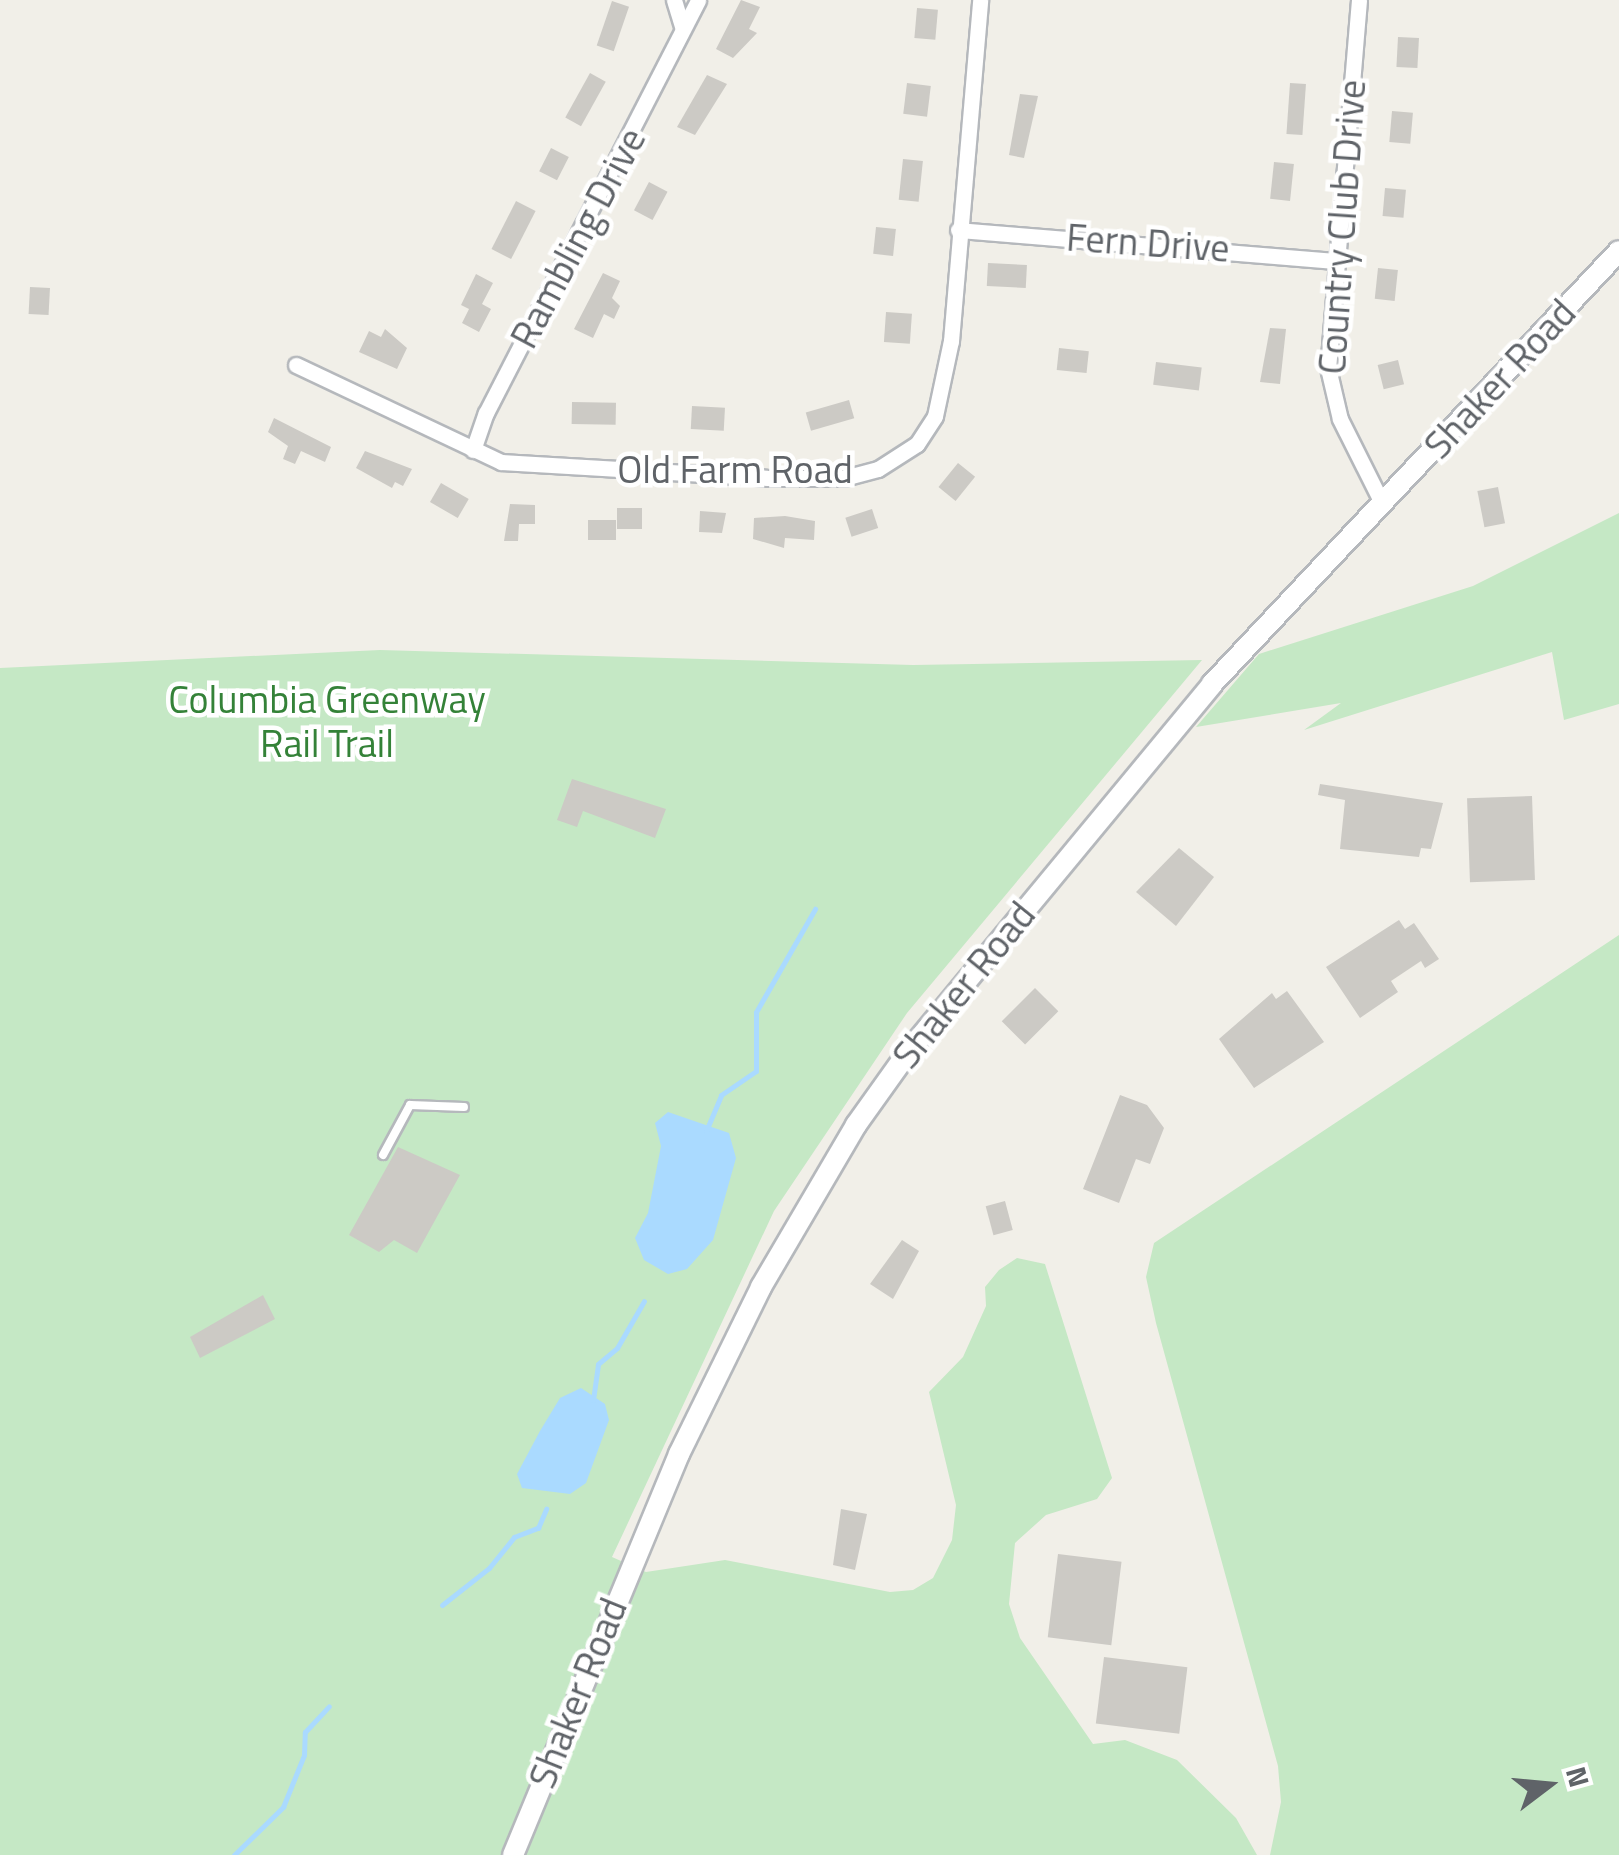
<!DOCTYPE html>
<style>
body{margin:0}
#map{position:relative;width:1619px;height:1855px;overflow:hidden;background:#f1efe8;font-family:"Titillium Web",sans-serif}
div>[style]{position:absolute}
.green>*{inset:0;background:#c5e8c5}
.water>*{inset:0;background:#aadaff}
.stream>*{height:5px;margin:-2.5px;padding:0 2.5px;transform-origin:2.5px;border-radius:2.5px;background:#aadaff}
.building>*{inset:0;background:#cccac5;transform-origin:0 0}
.roads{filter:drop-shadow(2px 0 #b5b8bc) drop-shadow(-2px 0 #b5b8bc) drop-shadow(0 2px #b5b8bc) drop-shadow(0 -2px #b5b8bc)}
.lane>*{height:8px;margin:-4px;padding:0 4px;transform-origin:4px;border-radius:4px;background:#fff}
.street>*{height:15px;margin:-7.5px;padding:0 7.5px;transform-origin:7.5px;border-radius:7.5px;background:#fff}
.secondary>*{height:20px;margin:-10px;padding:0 10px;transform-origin:10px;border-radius:10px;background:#fff}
span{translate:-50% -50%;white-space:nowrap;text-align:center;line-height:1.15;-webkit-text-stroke:9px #fff;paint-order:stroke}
.street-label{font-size:38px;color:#5f6368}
.park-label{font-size:38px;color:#348238}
.north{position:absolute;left:1499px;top:1735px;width:100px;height:100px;-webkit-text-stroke:8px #fff;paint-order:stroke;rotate:74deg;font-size:28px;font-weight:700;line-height:40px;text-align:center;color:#5f6368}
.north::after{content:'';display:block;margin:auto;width:35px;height:45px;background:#5f6368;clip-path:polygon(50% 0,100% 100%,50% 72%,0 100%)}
</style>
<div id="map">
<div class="green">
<i style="clip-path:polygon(1619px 513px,1619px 704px,1564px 720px,1552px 652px,1304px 730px,1341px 703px,1196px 727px,1259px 654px,1473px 586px)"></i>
<i style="clip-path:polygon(380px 650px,913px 665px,1202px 660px,907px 1013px,774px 1211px,612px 1557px,646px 1572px,725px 1560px,890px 1592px,913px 1590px,933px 1578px,952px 1540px,956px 1505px,929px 1392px,963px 1357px,986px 1306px,985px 1287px,999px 1270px,1017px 1258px,1045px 1264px,1112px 1478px,1097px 1499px,1046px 1515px,1015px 1543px,1009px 1604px,1020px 1638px,1093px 1744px,1125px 1740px,1177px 1760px,1236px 1818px,1257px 1855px,0 1855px,0 668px)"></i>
<i style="clip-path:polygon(1619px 935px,1619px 1855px,1270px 1855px,1281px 1802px,1278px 1766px,1156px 1323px,1146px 1277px,1154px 1243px)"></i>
</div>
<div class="water">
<i style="clip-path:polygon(668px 1112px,729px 1133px,736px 1158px,713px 1240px,687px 1269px,668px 1274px,644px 1260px,635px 1238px,648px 1213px,661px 1146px,655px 1123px)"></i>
<i style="clip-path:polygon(581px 1388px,605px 1404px,609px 1420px,586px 1483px,570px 1494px,522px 1488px,517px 1474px,540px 1431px,560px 1398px)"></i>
</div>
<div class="stream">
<i style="left:706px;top:1131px;width:39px;rotate:-67deg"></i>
<i style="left:721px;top:1095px;width:42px;rotate:-34.4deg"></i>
<i style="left:756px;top:1071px;width:59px;rotate:-90deg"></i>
<i style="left:756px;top:1012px;width:119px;rotate:-60.2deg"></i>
<i style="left:593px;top:1400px;width:36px;rotate:-82deg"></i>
<i style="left:598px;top:1364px;width:25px;rotate:-40deg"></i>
<i style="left:617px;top:1348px;width:54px;rotate:-60.1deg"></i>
<i style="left:442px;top:1605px;width:60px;rotate:-38.2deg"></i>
<i style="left:489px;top:1568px;width:40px;rotate:-51deg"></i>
<i style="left:514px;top:1537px;width:26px;rotate:-21deg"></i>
<i style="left:538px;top:1528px;width:21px;rotate:-67deg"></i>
<i style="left:234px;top:1855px;width:69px;rotate:-44.4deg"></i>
<i style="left:283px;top:1807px;width:56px;rotate:-68deg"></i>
<i style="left:304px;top:1755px;width:23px;rotate:-88deg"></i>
<i style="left:305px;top:1732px;width:35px;rotate:-47deg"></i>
</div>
<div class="building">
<i style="clip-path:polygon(741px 0,760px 7px,749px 29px,757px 33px,733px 58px,716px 49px)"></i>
<i style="left:612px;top:1px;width:18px;height:47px;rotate:19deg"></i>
<i style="left:917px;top:8px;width:21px;height:30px;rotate:5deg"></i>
<i style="left:1398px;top:37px;width:21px;height:30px;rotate:3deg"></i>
<i style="left:590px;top:73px;width:18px;height:51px;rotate:29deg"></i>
<i style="clip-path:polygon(707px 75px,727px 84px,695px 135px,677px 127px)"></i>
<i style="left:907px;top:83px;width:24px;height:31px;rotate:7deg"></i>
<i style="left:1290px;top:83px;width:16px;height:51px;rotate:4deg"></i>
<i style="clip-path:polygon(1020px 94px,1038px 96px,1024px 158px,1009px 155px)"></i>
<i style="left:1392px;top:111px;width:21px;height:31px;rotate:5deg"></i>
<i style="left:551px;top:148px;width:20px;height:26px;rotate:27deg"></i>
<i style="left:903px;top:159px;width:20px;height:41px;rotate:6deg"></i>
<i style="left:1274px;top:162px;width:20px;height:37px;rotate:6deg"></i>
<i style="left:649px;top:182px;width:21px;height:32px;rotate:28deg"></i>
<i style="left:1385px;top:188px;width:21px;height:28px;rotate:5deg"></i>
<i style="left:516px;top:201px;width:22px;height:54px;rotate:27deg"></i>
<i style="left:876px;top:227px;width:20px;height:27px;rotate:6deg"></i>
<i style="left:988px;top:263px;width:39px;height:23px;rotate:3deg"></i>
<i style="left:1378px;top:268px;width:20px;height:31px;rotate:6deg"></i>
<i style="clip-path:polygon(603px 273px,620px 281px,612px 298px,620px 306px,614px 319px,604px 314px,593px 338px,574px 329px)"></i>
<i style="clip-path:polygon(476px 274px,493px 283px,482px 304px,491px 309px,479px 332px,462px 323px,469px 309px,461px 305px)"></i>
<i style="left:30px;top:287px;width:20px;height:27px;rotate:3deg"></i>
<i style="left:886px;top:312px;width:26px;height:30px;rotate:4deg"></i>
<i style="clip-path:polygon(1270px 328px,1286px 329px,1280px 384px,1260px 382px)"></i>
<i style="clip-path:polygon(385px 329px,407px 348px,397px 369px,359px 352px,369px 331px,381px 337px)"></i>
<i style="left:1059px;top:348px;width:30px;height:22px;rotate:6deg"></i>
<i style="left:1398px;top:360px;width:25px;height:21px;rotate:76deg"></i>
<i style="left:1156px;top:362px;width:46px;height:23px;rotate:7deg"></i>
<i style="left:849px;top:400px;width:19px;height:45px;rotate:74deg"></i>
<i style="left:572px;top:402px;width:44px;height:22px;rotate:1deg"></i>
<i style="left:692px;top:406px;width:33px;height:23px;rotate:3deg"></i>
<i style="clip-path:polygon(274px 418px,331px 447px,325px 462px,301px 451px,295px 464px,283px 459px,288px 446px,268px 432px)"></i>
<i style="clip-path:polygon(365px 451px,412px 469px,403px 486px,395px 482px,392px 488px,356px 468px)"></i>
<i style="left:958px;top:463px;width:22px;height:31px;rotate:39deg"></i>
<i style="left:441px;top:483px;width:32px;height:22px;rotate:30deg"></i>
<i style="left:1498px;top:487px;width:37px;height:21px;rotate:79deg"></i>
<i style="clip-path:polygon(510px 504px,535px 505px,535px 524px,519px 524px,518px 541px,504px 541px)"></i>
<i style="left:617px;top:508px;width:25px;height:21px"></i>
<i style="left:872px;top:509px;width:20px;height:28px;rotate:72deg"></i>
<i style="clip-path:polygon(700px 511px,726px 513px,722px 533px,699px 532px)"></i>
<i style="clip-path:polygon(785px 516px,815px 521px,814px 540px,785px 538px,784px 548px,753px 539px,754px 518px)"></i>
<i style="left:588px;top:520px;width:28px;height:20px"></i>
<i style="clip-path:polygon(572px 779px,666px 809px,655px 838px,583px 811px,577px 827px,557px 820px)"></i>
<i style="clip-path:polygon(1320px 784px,1443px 803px,1431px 849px,1421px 848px,1419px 857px,1340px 849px,1345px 800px,1318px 795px)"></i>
<i style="left:1532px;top:796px;width:84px;height:65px;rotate:88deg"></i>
<i style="clip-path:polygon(1179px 848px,1214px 877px,1176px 926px,1136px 892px)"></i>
<i style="clip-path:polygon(1399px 920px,1405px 929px,1414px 923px,1439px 959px,1425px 968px,1421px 961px,1391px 981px,1398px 992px,1360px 1018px,1326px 967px)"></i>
<i style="left:1035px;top:988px;width:33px;height:47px;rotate:45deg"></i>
<i style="clip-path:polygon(1287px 991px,1324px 1042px,1254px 1088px,1219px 1039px,1272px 993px,1276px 999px)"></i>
<i style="clip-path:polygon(1120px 1095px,1147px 1105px,1164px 1128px,1150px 1164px,1136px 1159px,1119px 1203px,1083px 1189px)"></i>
<i style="clip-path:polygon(398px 1147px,460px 1175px,417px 1253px,394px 1240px,379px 1252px,349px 1235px)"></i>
<i style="left:1005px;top:1201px;width:30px;height:20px;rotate:75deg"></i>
<i style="clip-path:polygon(902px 1240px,919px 1251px,893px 1299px,870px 1284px)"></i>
<i style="clip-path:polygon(263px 1295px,275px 1319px,200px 1358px,190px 1337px)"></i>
<i style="clip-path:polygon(841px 1509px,867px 1514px,855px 1570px,833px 1565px)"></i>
<i style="left:1058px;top:1554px;width:64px;height:84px;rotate:7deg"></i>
<i style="left:1104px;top:1657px;width:84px;height:67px;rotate:7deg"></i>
</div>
<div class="roads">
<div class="lane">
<i style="left:383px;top:1155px;width:57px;rotate:-61.6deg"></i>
<i style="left:410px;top:1105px;width:54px;rotate:2.1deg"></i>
</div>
<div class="street">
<i style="left:674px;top:0;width:28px;rotate:73deg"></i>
<i style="left:1359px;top:0;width:369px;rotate:94.8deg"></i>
<i style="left:1328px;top:368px;width:52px;rotate:76.8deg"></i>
<i style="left:1340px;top:419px;width:94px;rotate:63.4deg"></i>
<i style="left:958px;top:230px;width:380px;rotate:4.7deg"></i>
<i style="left:296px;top:365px;width:227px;rotate:25.3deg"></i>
<i style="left:501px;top:462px;width:266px;rotate:3.4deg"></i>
<i style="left:767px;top:478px;width:77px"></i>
<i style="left:844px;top:478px;width:35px;rotate:-15deg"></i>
<i style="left:878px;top:469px;width:46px;rotate:-32.7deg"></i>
<i style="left:917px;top:444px;width:33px;rotate:-57deg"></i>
<i style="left:935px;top:416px;width:77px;rotate:-78deg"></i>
<i style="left:951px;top:341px;width:342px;rotate:-85.1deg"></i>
<i style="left:473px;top:450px;width:39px;rotate:-71deg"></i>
<i style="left:486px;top:413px;width:464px;rotate:-62.8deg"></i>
</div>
<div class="secondary">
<i style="left:513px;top:1855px;width:434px;rotate:-67.5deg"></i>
<i style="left:679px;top:1454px;width:186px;rotate:-63.8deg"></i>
<i style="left:761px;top:1287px;width:188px;rotate:-59.6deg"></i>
<i style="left:856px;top:1125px;width:90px;rotate:-54.5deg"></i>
<i style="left:908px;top:1052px;width:477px;rotate:-50.4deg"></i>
<i style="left:1212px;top:684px;width:594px;rotate:-46.77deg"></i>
</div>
</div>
<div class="street-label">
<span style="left:1342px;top:227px;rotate:-86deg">Country Club Drive</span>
<span style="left:578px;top:238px;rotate:-62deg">Rambling Drive</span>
<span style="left:1148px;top:243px;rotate:4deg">Fern Drive</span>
<span style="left:1500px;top:379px;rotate:-47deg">Shaker Road</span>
<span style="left:735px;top:470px">Old Farm Road</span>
<span style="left:964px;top:985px;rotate:-51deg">Shaker Road</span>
<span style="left:578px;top:1693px;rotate:-68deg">Shaker Road</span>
</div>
<div class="park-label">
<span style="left:327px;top:722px">Columbia Greenway<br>Rail Trail</span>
</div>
<div class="north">N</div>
</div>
